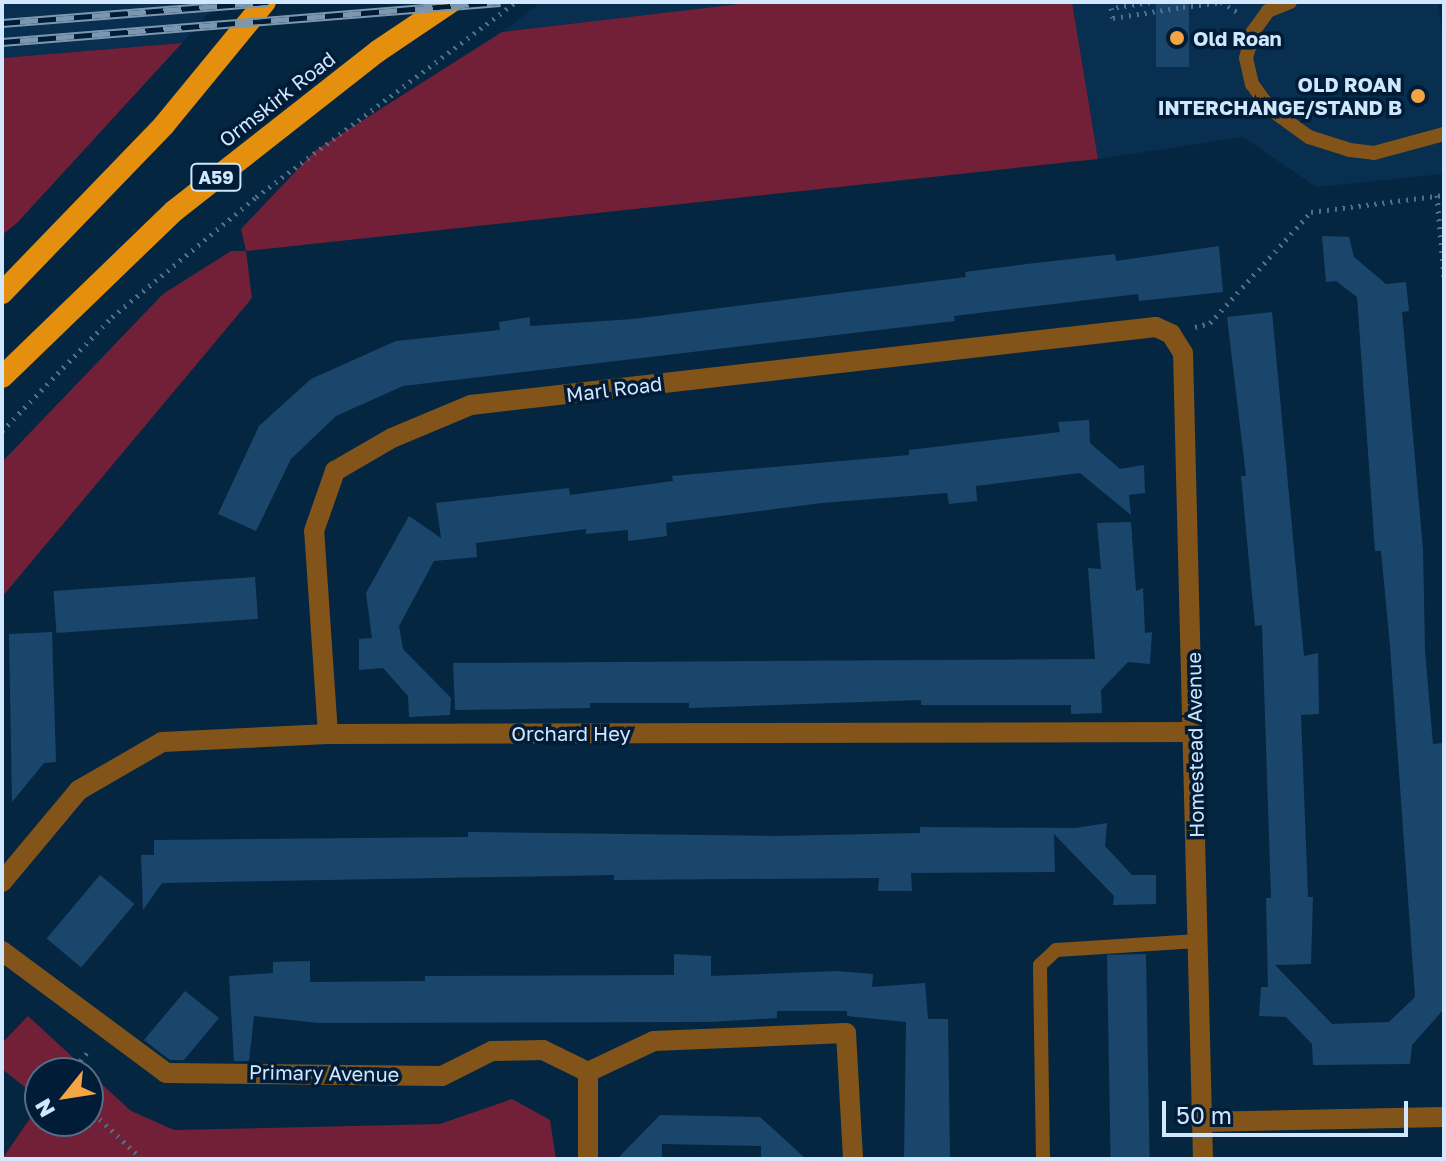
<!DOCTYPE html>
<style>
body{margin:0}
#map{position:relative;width:1446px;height:1161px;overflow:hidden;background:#052641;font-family:"Golos Text",sans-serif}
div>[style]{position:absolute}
.built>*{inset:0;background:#082f4f}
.green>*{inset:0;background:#712037}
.building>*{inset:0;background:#1b466b;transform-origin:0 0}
.path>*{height:5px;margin-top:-2.5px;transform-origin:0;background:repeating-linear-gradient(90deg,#526f88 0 2px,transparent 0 8px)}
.service>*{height:14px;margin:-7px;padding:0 7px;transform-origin:7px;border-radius:7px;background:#825419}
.minor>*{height:20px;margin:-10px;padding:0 10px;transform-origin:10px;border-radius:10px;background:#825419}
.trunk>*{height:22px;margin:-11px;padding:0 11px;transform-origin:11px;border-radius:11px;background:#e4900e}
.rail>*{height:9px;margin-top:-4.5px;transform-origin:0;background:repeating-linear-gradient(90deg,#001c36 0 18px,#7c97b0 0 36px);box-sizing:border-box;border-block:2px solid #7c97b0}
.dots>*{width:22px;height:22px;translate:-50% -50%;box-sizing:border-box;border:4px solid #001c36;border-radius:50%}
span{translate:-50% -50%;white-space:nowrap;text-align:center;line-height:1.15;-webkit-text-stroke:7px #001c36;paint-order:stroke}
.shield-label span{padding:2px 6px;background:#001c36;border:2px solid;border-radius:6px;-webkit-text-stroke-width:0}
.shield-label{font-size:18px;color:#d0e7fe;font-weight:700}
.poi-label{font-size:20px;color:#d0e7fe;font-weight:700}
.left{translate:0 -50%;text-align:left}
.right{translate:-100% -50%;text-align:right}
.street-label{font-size:20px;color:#d0e7fe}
.frame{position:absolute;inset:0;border:4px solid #d0e7fe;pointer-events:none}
.north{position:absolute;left:24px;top:1057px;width:80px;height:80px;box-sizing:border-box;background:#001c36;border:2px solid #536d86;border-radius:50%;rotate:240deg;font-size:22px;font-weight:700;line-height:32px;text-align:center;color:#d0e7fe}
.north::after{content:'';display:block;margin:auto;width:28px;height:36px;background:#f3a443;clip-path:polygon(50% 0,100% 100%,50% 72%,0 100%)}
.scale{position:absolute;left:1162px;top:1101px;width:246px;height:36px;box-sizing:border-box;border:4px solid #d0e7fe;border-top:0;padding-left:10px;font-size:24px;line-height:28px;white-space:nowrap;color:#d0e7fe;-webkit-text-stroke:6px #001c36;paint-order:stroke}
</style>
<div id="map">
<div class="built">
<i style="clip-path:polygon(2px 2px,219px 2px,182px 43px,2px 58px)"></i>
<i style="clip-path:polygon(541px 2px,756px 2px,502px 32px)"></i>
<i style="clip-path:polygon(1072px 2px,1438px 2px,1444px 39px,1444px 174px,1316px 187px,1243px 137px,1098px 159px)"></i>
</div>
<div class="green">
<i style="clip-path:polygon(756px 2px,1072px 2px,1098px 159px,246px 251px,252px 298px,2px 597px,2px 462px,163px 294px,231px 251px,246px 251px,241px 229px,316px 150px,502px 32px)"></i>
<i style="clip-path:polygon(182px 43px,17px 223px,2px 235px,2px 58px)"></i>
<i style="clip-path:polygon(28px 1016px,131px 1111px,174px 1130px,440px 1124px,512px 1099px,550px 1120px,556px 1159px,2px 1159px,40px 1104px,40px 1121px,88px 1121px,88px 1073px,40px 1073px,40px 1099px,2px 1069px,2px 1043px)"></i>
</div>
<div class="building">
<i style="left:1156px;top:2px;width:33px;height:65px"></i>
<i style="clip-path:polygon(1322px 236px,1349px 237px,1354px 257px,1386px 284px,1406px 282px,1409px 311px,1402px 312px,1423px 549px,1425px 651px,1433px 744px,1443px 743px,1444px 796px,1444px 1009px,1412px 1045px,1410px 1064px,1313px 1065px,1312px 1044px,1286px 1017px,1259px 1016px,1261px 987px,1268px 987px,1266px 898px,1271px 898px,1262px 625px,1255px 626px,1241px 476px,1246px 476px,1227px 317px,1272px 312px,1304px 656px,1318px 653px,1319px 714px,1301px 715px,1308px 897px,1313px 897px,1311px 964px,1275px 965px,1332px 1024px,1389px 1022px,1415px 997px,1390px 646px,1381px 551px,1375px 551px,1357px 297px,1336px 281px,1326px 282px)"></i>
<i style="clip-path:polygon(1219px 246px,1223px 292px,1139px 301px,1138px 294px,954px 316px,955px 321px,403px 386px,336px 416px,291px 459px,256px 531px,218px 514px,259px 426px,311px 379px,396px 341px,500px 330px,499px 322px,530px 317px,530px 326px,633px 319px,966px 277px,965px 272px,1027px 264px,1115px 254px,1116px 261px)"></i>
<i style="clip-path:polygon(1089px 420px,1090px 443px,1120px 469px,1144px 465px,1145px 493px,1129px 495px,1131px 515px,1080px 473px,976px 486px,977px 501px,949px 504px,947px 493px,822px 503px,666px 523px,667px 536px,628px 541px,628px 530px,586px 534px,586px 529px,476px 543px,477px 557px,434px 561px,399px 626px,403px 649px,451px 698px,450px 715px,409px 717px,408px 696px,383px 668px,359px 670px,359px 639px,372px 638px,366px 593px,409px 516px,441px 538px,436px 503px,569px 488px,570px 495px,673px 481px,672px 476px,909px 455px,909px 450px,1060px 432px,1058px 422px)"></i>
<i style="clip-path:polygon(1131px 522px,1136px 591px,1143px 588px,1145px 633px,1152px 632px,1150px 664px,1128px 662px,1101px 690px,1102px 713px,1071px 714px,1071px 705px,921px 705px,921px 700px,689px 708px,689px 703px,590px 703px,590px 708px,455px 710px,453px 663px,1095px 659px,1088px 568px,1101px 569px,1097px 523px)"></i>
<i style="left:255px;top:577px;width:42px;height:202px;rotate:86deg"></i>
<i style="clip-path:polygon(52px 632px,56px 762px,44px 763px,12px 802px,9px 634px)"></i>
<i style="clip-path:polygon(1107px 823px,1105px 846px,1132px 875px,1156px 875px,1156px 904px,1113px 905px,1114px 896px,1054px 834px,1055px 872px,911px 873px,912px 891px,878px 891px,879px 878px,614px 880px,614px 875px,162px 883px,143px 910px,141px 855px,154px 855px,154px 840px,468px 837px,468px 832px,775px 836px,920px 833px,920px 827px,1076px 828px)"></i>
<i style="left:100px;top:875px;width:45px;height:83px;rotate:40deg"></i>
<i style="clip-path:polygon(674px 954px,711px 956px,711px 976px,837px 971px,873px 974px,872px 987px,925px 983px,928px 1019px,948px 1019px,950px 1159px,904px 1159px,906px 1022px,847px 1016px,847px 1011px,777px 1011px,777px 1018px,711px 1022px,319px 1023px,254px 1016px,249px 1061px,234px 1061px,229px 976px,273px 973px,273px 962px,310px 961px,310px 982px,425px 981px,425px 976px,674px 975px)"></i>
<i style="left:1146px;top:954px;width:205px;height:39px;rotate:89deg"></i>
<i style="clip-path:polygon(185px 991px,219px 1018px,184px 1060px,170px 1060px,144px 1040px)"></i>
<i style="clip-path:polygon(660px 1115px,760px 1117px,806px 1159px,761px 1159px,761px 1146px,662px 1144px,662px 1159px,617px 1159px)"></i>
</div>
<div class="path">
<i style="left:1150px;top:2px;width:39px;rotate:171deg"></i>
<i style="left:1111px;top:8px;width:10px;rotate:79deg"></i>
<i style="left:1113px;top:18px;width:71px;rotate:-8.9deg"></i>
<i style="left:1183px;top:2px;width:5px;rotate:90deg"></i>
<i style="left:1183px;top:7px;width:38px;rotate:-7deg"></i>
<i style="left:1221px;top:2px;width:22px;rotate:32deg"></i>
<i style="left:1437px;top:195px;width:83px;rotate:85.2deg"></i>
<i style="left:1195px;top:327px;width:16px;rotate:-15deg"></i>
<i style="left:1210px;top:323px;width:150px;rotate:-47.7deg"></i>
<i style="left:1311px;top:212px;width:134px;rotate:-7.3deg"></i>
<i style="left:2px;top:431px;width:158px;rotate:-46deg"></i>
<i style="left:112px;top:317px;width:187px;rotate:-39.8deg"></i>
<i style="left:256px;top:197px;width:325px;rotate:-36.9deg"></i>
<i style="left:70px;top:1073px;width:31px;rotate:-50deg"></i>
<i style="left:88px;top:1108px;width:74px;rotate:43.4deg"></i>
</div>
<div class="service">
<i style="left:1290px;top:2px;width:24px;rotate:158deg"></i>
<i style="left:1268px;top:11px;width:26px;rotate:126deg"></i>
<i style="left:1253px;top:32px;width:27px;rotate:105deg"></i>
<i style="left:1246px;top:58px;width:27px;rotate:77deg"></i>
<i style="left:1252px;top:84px;width:31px;rotate:54deg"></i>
<i style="left:1270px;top:109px;width:48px;rotate:35.7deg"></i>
<i style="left:1309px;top:137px;width:43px;rotate:17.6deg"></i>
<i style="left:1350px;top:150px;width:24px;rotate:7deg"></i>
<i style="left:1374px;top:153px;width:73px;rotate:-15.2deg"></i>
<i style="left:1043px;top:1159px;width:194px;rotate:-90.9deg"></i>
<i style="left:1040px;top:965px;width:22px;rotate:-43deg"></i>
<i style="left:1056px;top:950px;width:142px;rotate:-3.6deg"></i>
</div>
<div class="minor">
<i style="left:328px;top:734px;width:203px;rotate:-93.9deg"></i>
<i style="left:314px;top:531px;width:64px;rotate:-70.7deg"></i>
<i style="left:335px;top:471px;width:66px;rotate:-30.1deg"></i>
<i style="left:392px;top:438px;width:86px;rotate:-22.7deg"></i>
<i style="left:471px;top:405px;width:689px;rotate:-6.5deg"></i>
<i style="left:1156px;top:327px;width:17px;rotate:25deg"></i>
<i style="left:1171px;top:334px;width:22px;rotate:58deg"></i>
<i style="left:1183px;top:353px;width:806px;rotate:88.58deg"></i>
<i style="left:2px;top:882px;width:120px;rotate:-50.1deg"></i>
<i style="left:79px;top:790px;width:96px;rotate:-30deg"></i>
<i style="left:162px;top:742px;width:166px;rotate:-2.8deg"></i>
<i style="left:328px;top:734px;width:867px;rotate:-0.13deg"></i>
<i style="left:2px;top:951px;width:204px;rotate:36.6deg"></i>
<i style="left:166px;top:1073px;width:276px;rotate:0.6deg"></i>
<i style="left:442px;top:1076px;width:56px;rotate:-26.6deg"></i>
<i style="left:492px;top:1051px;width:51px;rotate:-1.1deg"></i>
<i style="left:543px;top:1050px;width:50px;rotate:26.1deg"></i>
<i style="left:588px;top:1072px;width:87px;rotate:90deg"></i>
<i style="left:588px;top:1072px;width:73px;rotate:-25.2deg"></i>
<i style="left:654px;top:1041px;width:192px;rotate:-2.4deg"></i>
<i style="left:846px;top:1033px;width:126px;rotate:86.8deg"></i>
<i style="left:1201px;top:1122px;width:243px;rotate:-1.2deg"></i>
</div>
<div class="trunk">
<i style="left:2px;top:293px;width:233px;rotate:-46deg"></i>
<i style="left:164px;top:125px;width:159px;rotate:-50.6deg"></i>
<i style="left:2px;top:377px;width:239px;rotate:-44deg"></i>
<i style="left:174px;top:211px;width:259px;rotate:-38.1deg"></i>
<i style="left:378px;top:51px;width:88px;rotate:-33.9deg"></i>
</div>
<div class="rail">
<i style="left:2px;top:23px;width:267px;rotate:-4.5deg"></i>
<i style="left:2px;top:42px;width:500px;rotate:-4.6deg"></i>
</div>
<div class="dots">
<i style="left:1177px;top:38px;background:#f3a443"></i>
<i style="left:1418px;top:96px;background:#f3a443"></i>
</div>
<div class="shield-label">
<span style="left:216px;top:177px">A59</span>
</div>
<div class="poi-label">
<span class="left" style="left:1193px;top:38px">Old Roan</span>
<span class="right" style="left:1402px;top:96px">OLD ROAN<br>INTERCHANGE/STAND B</span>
</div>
<div class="street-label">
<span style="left:277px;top:99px;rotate:-38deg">Ormskirk Road</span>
<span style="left:614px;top:389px;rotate:-7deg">Marl Road</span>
<span style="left:571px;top:733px">Orchard Hey</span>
<span style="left:1195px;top:745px;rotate:-91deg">Homestead Avenue</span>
<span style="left:324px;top:1073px;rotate:1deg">Primary Avenue</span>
</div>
<div class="frame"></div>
<div class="north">N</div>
<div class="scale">50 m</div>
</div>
